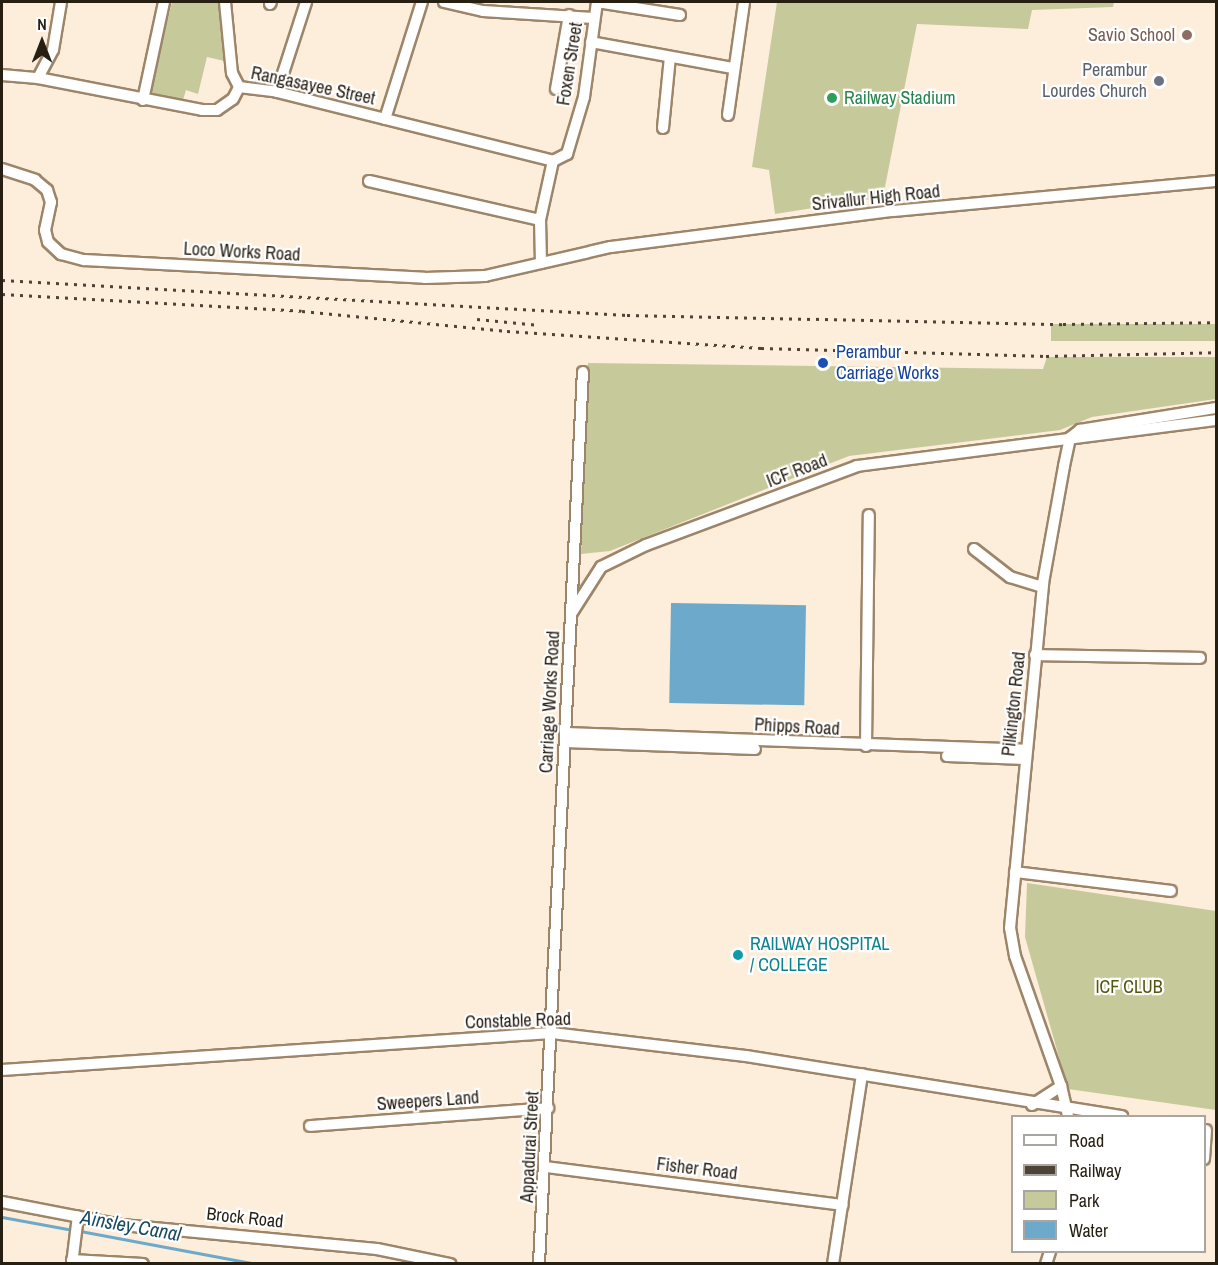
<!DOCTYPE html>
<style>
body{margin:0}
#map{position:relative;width:1218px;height:1265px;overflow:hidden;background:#fdeddb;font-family:"Archivo Narrow",sans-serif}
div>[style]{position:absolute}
.green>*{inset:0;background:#c6ca9b;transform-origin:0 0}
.water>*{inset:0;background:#6ca9cb;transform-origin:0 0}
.stream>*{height:3px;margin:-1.5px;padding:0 1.5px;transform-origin:1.5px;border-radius:1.5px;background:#6ca9cb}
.roads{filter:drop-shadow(2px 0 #9d8569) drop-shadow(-2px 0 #9d8569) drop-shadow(0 2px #9d8569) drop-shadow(0 -2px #9d8569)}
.minor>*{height:10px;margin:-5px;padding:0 5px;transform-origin:5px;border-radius:5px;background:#fff}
.rail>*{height:3px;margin-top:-1.5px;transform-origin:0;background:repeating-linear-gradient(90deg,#4d4336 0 3px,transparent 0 9px)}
.dots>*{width:16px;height:16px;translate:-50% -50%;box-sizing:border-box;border:3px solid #fff;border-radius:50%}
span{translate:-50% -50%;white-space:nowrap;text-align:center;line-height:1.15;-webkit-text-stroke:4.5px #fff;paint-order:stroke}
.education-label{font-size:18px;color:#785e54}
.right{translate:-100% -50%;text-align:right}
.street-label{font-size:18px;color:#281f13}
.worship-label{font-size:18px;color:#5b616d}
.leisure-label{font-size:18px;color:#27864d}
.left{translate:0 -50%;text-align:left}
.transit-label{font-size:18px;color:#164399}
.culture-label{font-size:18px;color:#0d838f}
.park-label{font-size:18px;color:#53560f}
.water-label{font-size:20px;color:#184962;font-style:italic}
.frame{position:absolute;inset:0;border:3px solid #281f13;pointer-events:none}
.legend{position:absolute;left:1011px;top:1115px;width:195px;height:138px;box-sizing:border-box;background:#fff;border:2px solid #a9a5a1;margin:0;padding:8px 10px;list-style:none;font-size:18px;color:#281f13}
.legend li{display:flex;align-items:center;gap:12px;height:30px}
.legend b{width:30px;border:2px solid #a9a5a1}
.north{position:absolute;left:12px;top:12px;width:60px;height:60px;-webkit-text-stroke:4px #fff;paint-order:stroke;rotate:0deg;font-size:16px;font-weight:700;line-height:24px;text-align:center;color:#281f13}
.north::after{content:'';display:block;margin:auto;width:21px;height:27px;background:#281f13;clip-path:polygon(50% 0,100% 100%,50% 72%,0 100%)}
</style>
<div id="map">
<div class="green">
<i style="clip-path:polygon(172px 2px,221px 2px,229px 62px,207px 57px,198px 94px,186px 90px,183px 100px,150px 94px)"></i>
<i style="clip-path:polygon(777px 2px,1114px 2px,1113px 7px,1032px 10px,1028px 29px,917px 24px,883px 197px,775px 214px,769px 170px,752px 167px)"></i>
<i style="left:1216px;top:324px;width:17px;height:165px;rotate:90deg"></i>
<i style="clip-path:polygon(1047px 357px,1216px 357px,1216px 399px,1092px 417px,1060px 430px,849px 456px,610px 551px,581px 554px,588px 363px,1043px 369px)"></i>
<i style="clip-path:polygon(1027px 883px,1216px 911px,1216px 1110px,1068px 1089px,1025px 937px)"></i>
</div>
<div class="water">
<i style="left:671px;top:603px;width:135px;height:100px;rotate:1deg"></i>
</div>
<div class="stream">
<i style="left:2px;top:1217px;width:72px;rotate:10.4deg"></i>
<i style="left:80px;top:1231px;width:179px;rotate:10.6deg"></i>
</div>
<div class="roads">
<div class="minor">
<i style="left:225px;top:2px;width:71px;rotate:84.4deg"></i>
<i style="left:232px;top:73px;width:16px;rotate:63deg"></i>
<i style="left:444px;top:2px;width:40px;rotate:13deg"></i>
<i style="left:483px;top:11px;width:110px;rotate:3.6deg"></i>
<i style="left:597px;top:2px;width:84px;rotate:8.9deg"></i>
<i style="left:270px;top:4px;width:2px;rotate:-63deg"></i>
<i style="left:591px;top:42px;width:143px;rotate:10.4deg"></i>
<i style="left:2px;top:75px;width:36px;rotate:5deg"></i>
<i style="left:38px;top:78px;width:167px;rotate:11deg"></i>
<i style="left:202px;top:110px;width:15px"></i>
<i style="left:217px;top:110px;width:19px;rotate:-35deg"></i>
<i style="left:233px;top:99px;width:13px;rotate:-63deg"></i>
<i style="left:239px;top:87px;width:38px;rotate:7deg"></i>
<i style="left:277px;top:92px;width:284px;rotate:14deg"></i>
<i style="left:38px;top:78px;width:32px;rotate:-62deg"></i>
<i style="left:53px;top:50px;width:49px;rotate:-80.5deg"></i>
<i style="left:556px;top:89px;width:75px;rotate:-80deg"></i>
<i style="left:277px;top:92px;width:95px;rotate:-72.1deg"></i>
<i style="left:143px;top:100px;width:100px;rotate:-77.9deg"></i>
<i style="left:728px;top:115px;width:114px;rotate:-81.9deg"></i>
<i style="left:385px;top:119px;width:123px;rotate:-72.5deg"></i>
<i style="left:663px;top:128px;width:71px;rotate:-84.4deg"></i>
<i style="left:2px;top:169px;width:35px;rotate:18deg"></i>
<i style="left:35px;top:180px;width:16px;rotate:40deg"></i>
<i style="left:47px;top:190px;width:13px;rotate:72deg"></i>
<i style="left:51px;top:202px;width:29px;rotate:102deg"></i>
<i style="left:45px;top:230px;width:12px;rotate:76deg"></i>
<i style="left:48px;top:242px;width:18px;rotate:43deg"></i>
<i style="left:61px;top:254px;width:24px;rotate:15deg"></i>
<i style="left:84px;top:260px;width:341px;rotate:3deg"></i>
<i style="left:425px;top:278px;width:60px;rotate:-1.9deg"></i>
<i style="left:485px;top:276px;width:129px;rotate:-13deg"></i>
<i style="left:611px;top:247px;width:284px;rotate:-7.3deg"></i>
<i style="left:893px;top:211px;width:324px;rotate:-5.3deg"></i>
<i style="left:369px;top:181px;width:175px;rotate:12.8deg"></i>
<i style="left:541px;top:263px;width:43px;rotate:-91.3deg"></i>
<i style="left:540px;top:220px;width:60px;rotate:-77.6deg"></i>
<i style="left:553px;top:161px;width:16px;rotate:-27deg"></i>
<i style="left:567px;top:154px;width:59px;rotate:-73.4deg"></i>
<i style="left:584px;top:97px;width:96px;rotate:-82.2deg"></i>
<i style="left:974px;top:549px;width:46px;rotate:37.9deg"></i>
<i style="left:1010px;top:577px;width:34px;rotate:17deg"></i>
<i style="left:571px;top:614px;width:56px;rotate:-57.4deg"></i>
<i style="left:601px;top:567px;width:50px;rotate:-26.1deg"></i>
<i style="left:646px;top:545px;width:225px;rotate:-20.5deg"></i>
<i style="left:857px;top:466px;width:362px;rotate:-7.3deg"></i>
<i style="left:1035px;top:655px;width:165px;rotate:1deg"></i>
<i style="left:566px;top:733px;width:460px;rotate:2.1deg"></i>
<i style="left:565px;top:742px;width:190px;rotate:2.1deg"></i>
<i style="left:866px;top:746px;width:231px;rotate:-89.3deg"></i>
<i style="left:947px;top:756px;width:78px;rotate:2.2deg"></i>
<i style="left:1015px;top:872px;width:157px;rotate:6.9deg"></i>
<i style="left:2px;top:1070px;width:551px;rotate:-3.85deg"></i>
<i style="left:552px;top:1033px;width:195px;rotate:6.8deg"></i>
<i style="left:746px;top:1056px;width:381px;rotate:9.1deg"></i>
<i style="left:1032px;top:1105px;width:35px;rotate:-33deg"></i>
<i style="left:1068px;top:1116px;width:31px;rotate:-103deg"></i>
<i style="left:1061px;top:1086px;width:138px;rotate:-109.5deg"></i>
<i style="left:1015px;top:956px;width:28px;rotate:-100deg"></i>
<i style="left:1010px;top:928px;width:347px;rotate:-84.5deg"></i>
<i style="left:1043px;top:583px;width:119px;rotate:-79.8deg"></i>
<i style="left:1064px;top:466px;width:29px;rotate:-78deg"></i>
<i style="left:1070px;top:438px;width:13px;rotate:-39deg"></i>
<i style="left:1080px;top:430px;width:138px;rotate:-9.2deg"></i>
<i style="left:310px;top:1126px;width:239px;rotate:-4.3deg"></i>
<i style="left:1204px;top:1159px;width:29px;rotate:-86deg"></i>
<i style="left:546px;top:1167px;width:299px;rotate:7.3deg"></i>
<i style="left:2px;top:1202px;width:122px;rotate:10.9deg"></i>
<i style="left:122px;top:1225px;width:256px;rotate:5.4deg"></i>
<i style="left:377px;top:1249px;width:75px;rotate:11.6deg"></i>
<i style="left:72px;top:1260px;width:71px;rotate:3.2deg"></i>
<i style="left:72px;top:1264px;width:48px;rotate:-82.9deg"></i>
<i style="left:539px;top:1264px;width:893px;rotate:-87.18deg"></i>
<i style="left:833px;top:1264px;width:192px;rotate:-81.3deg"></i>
<i style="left:1046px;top:1264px;width:13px;rotate:-72deg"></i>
</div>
</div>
<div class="rail">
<i style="left:2px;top:280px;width:626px;rotate:3.21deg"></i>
<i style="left:627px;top:315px;width:436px;rotate:1.2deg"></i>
<i style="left:1063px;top:324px;width:153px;rotate:-0.7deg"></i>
<i style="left:2px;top:294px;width:300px;rotate:3.2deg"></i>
<i style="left:302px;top:311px;width:206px;rotate:5.6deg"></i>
<i style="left:507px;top:331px;width:255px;rotate:3.8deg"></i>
<i style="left:761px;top:348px;width:285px;rotate:1.6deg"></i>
<i style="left:1046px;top:356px;width:170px;rotate:-1.3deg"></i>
<i style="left:477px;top:319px;width:63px;rotate:5.4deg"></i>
</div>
<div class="dots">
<i style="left:1187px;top:35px;background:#8d6e63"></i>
<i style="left:1159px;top:81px;background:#6b7280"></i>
<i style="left:832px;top:98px;background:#2e9e5b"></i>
<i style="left:823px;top:363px;background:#1a4fb4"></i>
<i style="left:738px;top:955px;background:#0f9aa8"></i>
</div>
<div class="education-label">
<span class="right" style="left:1175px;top:35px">Savio School</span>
</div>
<div class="street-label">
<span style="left:570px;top:64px;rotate:-81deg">Foxen Street</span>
<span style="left:313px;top:86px;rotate:12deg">Rangasayee Street</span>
<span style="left:876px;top:198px;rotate:-6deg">Srivallur High Road</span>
<span style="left:242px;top:252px;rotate:3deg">Loco Works Road</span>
<span style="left:797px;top:471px;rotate:-21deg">ICF Road</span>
<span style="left:550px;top:702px;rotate:-87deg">Carriage Works Road</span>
<span style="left:1014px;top:704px;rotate:-84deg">Pilkington Road</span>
<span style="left:797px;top:727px;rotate:3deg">Phipps Road</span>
<span style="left:518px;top:1021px;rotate:-2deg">Constable Road</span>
<span style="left:428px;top:1101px;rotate:-4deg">Sweepers Land</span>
<span style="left:530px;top:1147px;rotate:-87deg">Appadurai Street</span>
<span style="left:697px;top:1169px;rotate:7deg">Fisher Road</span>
<span style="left:245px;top:1218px;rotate:6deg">Brock Road</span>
</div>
<div class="worship-label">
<span class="right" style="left:1147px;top:81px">Perambur<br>Lourdes Church</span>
</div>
<div class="leisure-label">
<span class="left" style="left:844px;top:98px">Railway Stadium</span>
</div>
<div class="transit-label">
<span class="left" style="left:836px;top:363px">Perambur<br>Carriage Works</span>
</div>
<div class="culture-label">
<span class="left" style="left:750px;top:955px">RAILWAY HOSPITAL<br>/ COLLEGE</span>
</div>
<div class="park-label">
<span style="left:1129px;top:987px">ICF CLUB</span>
</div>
<div class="water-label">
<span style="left:131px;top:1225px;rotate:10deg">Ainsley Canal</span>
</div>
<div class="frame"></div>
<ul class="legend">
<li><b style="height:8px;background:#fff"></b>Road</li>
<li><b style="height:8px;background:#4d4336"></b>Railway</li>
<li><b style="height:16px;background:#c6ca9b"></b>Park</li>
<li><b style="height:16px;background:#6ca9cb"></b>Water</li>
</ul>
<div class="north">N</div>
</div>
